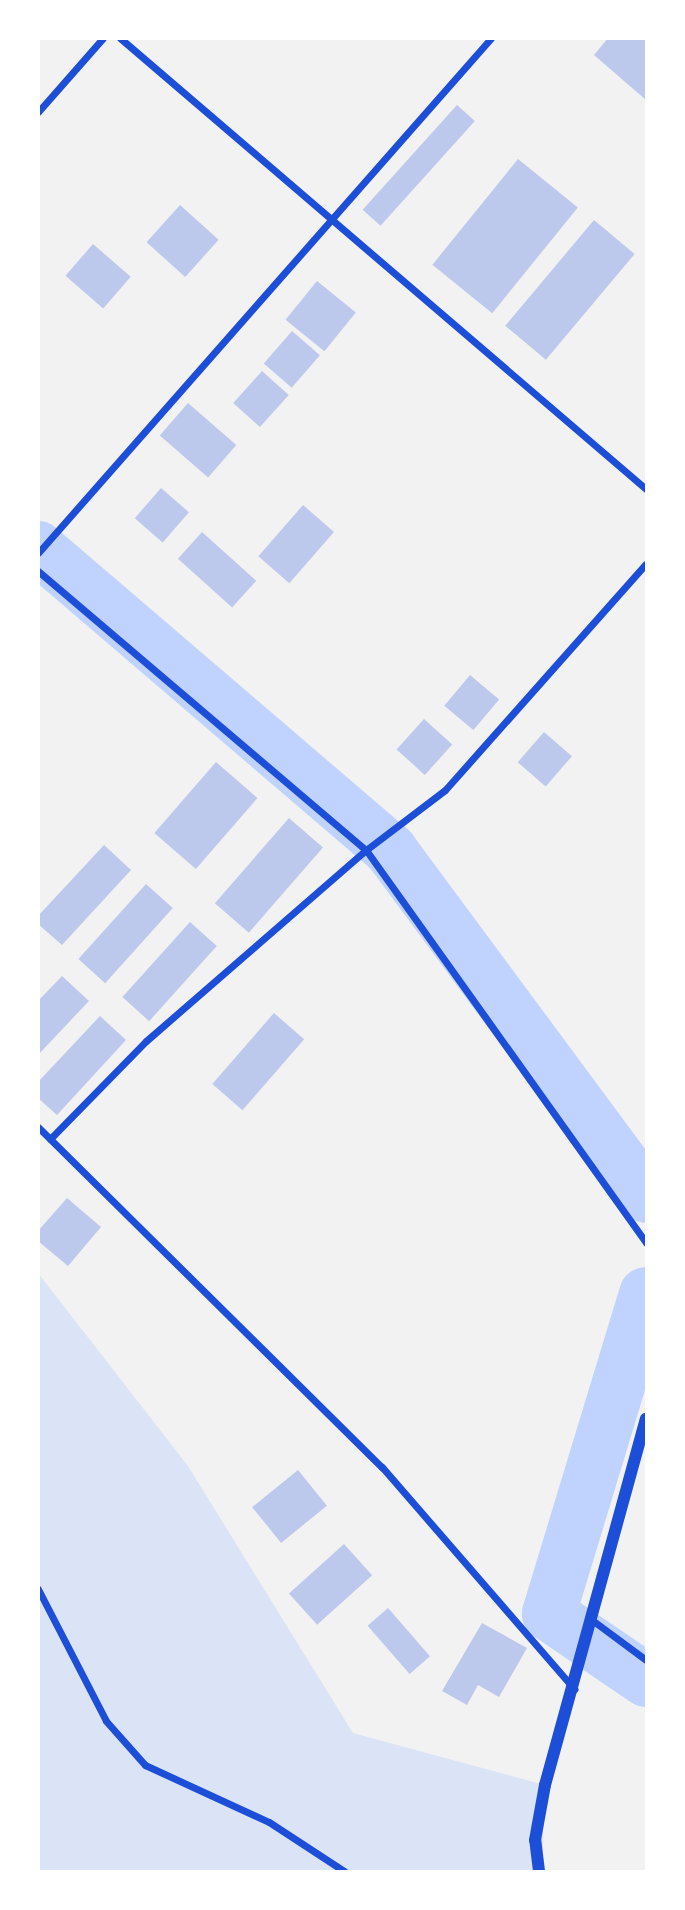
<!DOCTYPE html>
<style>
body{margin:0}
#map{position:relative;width:685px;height:1910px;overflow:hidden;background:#f2f2f2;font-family:Raleway,sans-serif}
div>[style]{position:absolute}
.green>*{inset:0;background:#dbe4f7}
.river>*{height:54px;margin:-27px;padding:0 27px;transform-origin:27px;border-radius:27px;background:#bfd3fe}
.building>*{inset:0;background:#bdc9ec;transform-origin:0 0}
.minor>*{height:7px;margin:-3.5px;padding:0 3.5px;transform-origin:3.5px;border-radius:3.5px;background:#1d4ed8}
.tertiary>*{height:12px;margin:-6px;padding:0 6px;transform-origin:6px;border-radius:6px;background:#1d4ed8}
span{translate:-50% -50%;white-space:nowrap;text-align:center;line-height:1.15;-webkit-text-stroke:7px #fff;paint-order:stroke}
.frame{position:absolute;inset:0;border:40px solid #fff;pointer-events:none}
</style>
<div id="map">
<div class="green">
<i style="clip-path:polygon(38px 1273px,188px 1466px,353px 1733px,545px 1785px,542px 1871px,39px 1871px)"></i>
</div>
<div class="river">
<i style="left:38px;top:548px;width:465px;rotate:40.6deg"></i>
<i style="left:391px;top:851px;width:429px;rotate:53.5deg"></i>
<i style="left:646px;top:1294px;width:334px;rotate:106.9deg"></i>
<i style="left:549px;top:1614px;width:117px;rotate:34.2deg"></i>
</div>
<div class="building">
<i style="clip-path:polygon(608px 38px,646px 38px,646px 100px,594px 55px)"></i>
<i style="left:457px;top:105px;width:24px;height:141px;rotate:42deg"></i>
<i style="left:518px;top:159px;width:77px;height:136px;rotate:39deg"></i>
<i style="left:180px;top:205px;width:52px;height:50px;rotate:42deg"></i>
<i style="left:594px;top:220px;width:53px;height:138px;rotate:40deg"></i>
<i style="left:93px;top:244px;width:50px;height:42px;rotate:41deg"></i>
<i style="left:317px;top:281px;width:50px;height:50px;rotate:39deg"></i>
<i style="left:292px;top:331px;width:37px;height:43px;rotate:41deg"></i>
<i style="left:262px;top:371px;width:36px;height:43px;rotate:42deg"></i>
<i style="left:188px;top:403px;width:64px;height:43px;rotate:41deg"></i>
<i style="left:161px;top:488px;width:37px;height:40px;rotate:41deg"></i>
<i style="left:303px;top:505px;width:41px;height:68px;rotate:41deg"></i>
<i style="left:202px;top:532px;width:73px;height:36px;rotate:42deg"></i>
<i style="left:470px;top:675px;width:38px;height:40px;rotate:40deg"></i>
<i style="left:424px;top:719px;width:38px;height:41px;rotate:42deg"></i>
<i style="left:544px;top:732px;width:37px;height:40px;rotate:41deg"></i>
<i style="left:216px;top:762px;width:55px;height:94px;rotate:41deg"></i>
<i style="left:289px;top:818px;width:45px;height:113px;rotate:41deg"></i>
<i style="clip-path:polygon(104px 845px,131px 870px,62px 945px,38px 924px,38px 916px)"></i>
<i style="left:146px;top:884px;width:36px;height:101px;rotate:42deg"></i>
<i style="left:190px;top:922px;width:36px;height:101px;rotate:42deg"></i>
<i style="clip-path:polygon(62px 976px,89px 1001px,38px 1055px,38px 1001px)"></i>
<i style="left:274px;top:1013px;width:40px;height:94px;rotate:41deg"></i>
<i style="clip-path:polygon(100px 1016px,126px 1040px,57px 1115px,38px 1098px,38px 1082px)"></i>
<i style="clip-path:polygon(67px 1198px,101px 1227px,68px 1266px,38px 1241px,38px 1231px)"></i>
<i style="left:298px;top:1470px;width:46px;height:59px;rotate:51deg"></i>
<i style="left:344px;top:1544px;width:42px;height:74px;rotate:48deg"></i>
<i style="left:388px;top:1608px;width:64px;height:27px;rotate:49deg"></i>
<i style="clip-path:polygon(482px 1623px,527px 1648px,499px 1697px,478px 1685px,467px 1705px,442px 1691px)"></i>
</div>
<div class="minor">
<i style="left:120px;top:38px;width:693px;rotate:40.61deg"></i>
<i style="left:38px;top:112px;width:98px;rotate:-48.7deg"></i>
<i style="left:38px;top:553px;width:686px;rotate:-48.66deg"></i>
<i style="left:38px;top:571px;width:431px;rotate:40.4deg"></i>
<i style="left:366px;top:850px;width:483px;rotate:54.5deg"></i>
<i style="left:38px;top:1127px;width:484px;rotate:44.7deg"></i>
<i style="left:382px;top:1467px;width:294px;rotate:49.1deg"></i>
<i style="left:50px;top:1139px;width:137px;rotate:-45.6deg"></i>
<i style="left:146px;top:1041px;width:291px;rotate:-41deg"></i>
<i style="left:366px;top:850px;width:99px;rotate:-37.2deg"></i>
<i style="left:445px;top:790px;width:302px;rotate:-48.4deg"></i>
<i style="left:38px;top:1589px;width:148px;rotate:62.7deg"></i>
<i style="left:106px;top:1721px;width:59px;rotate:48.4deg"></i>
<i style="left:145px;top:1765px;width:136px;rotate:24.7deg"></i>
<i style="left:269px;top:1822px;width:90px;rotate:33.2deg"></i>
<i style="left:592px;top:1620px;width:67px;rotate:36.5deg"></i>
</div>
<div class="tertiary">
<i style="left:539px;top:1871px;width:31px;rotate:-97deg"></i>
<i style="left:535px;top:1840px;width:56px;rotate:-79.7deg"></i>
<i style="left:545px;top:1785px;width:380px;rotate:-74.6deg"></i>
</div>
<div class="frame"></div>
</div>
